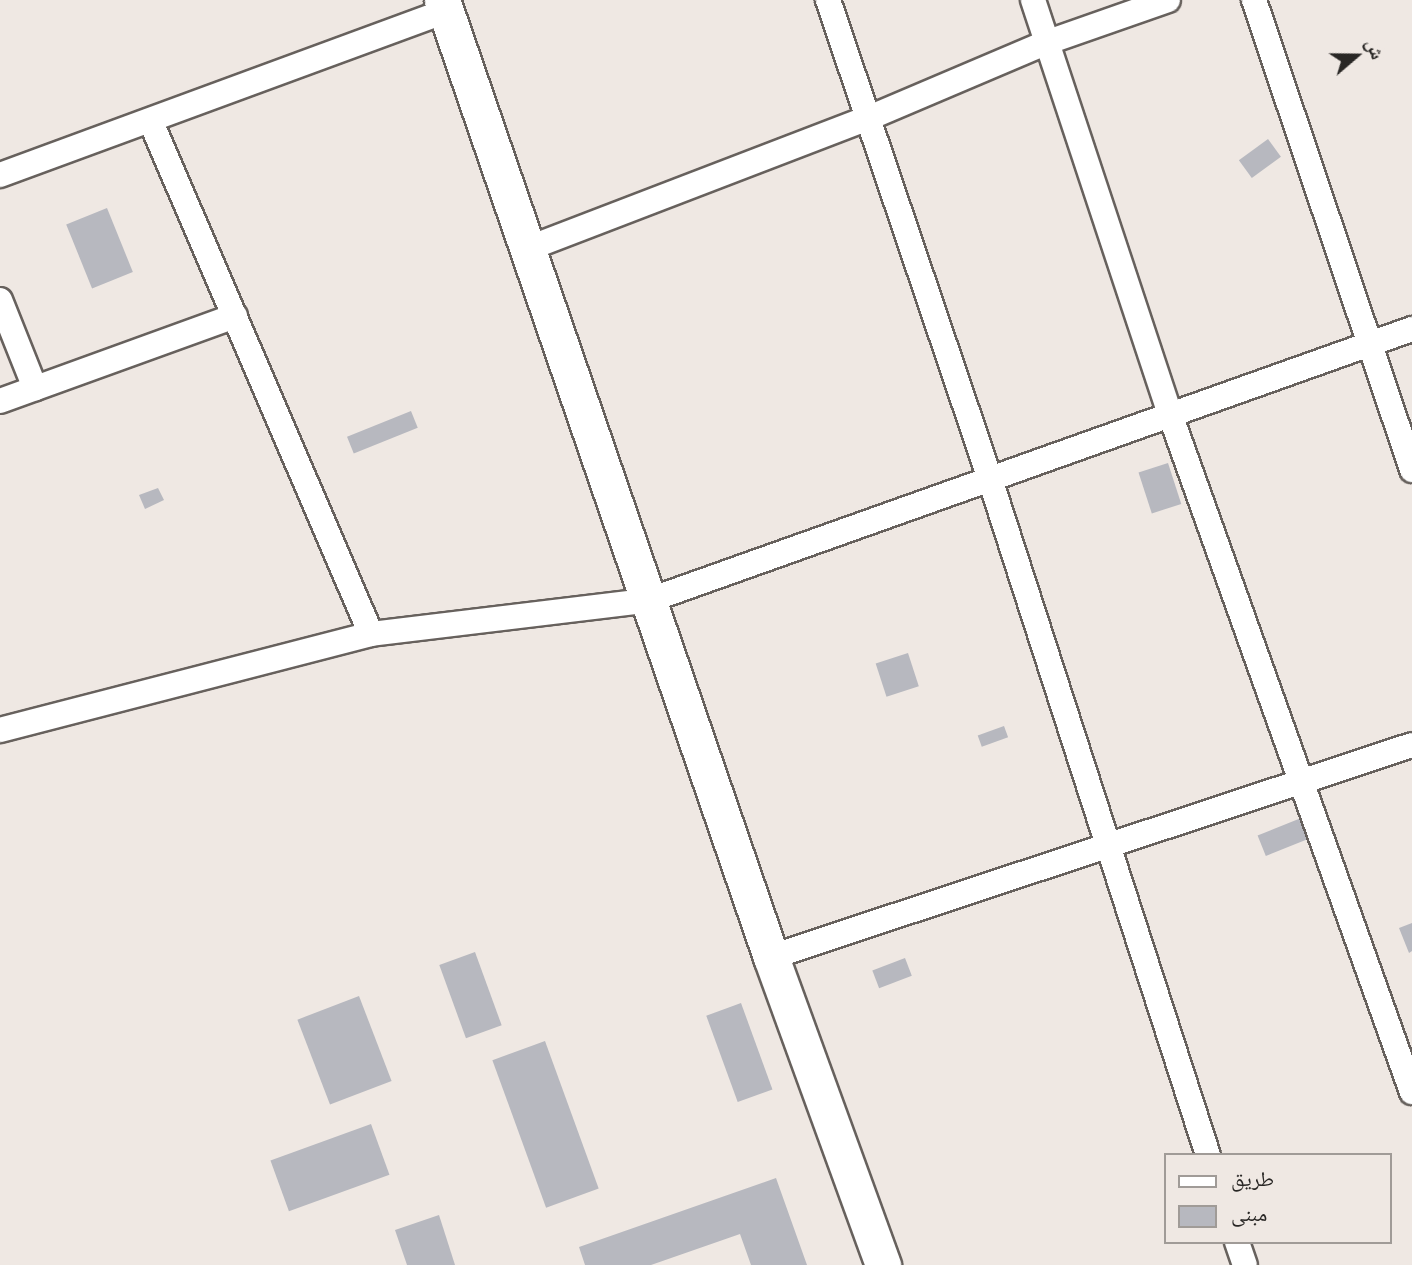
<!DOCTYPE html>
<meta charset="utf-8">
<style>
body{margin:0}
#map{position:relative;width:1412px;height:1265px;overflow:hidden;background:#efe8e3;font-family:"PT Serif","Noto Naskh Arabic",serif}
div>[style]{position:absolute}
.building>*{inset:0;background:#b7b8bf;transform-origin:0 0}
.roads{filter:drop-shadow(2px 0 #67615d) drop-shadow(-2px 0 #67615d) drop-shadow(0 2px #67615d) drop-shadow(0 -2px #67615d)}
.street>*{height:24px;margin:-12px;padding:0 12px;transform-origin:12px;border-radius:12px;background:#fff}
.secondary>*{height:35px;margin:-17.5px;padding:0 17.5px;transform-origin:17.5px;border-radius:17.5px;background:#fff}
span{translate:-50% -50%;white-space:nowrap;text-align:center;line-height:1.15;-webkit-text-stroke:6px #efe8e3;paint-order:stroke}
.legend{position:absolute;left:1164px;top:1153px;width:228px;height:91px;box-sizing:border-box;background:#efe8e3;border:2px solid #a09b97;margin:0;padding:9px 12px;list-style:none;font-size:21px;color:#292725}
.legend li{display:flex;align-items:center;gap:14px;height:35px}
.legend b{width:35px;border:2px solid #a09b97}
.north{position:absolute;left:1321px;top:21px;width:70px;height:70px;-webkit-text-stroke:5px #efe8e3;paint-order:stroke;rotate:70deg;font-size:19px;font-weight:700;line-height:28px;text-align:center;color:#292725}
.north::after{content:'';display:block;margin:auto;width:24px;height:32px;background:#292725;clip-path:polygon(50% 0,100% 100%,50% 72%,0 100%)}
</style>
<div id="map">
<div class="building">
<i style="left:1268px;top:139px;width:22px;height:36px;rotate:54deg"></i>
<i style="left:107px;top:208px;width:69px;height:44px;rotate:68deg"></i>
<i style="left:411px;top:411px;width:18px;height:69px;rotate:68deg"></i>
<i style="left:1168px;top:463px;width:43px;height:31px;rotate:72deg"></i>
<i style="clip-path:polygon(158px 488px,164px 500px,145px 509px,139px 495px)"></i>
<i style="left:908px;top:653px;width:35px;height:34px;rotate:72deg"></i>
<i style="left:1004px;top:726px;width:12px;height:28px;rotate:70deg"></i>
<i style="left:1316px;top:812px;width:22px;height:63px;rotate:68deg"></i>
<i style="clip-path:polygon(1412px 923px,1412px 951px,1409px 953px,1399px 928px)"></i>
<i style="left:475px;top:952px;width:78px;height:38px;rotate:70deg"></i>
<i style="left:905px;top:958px;width:19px;height:35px;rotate:69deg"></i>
<i style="left:359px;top:996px;width:91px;height:66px;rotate:69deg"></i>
<i style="left:741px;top:1003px;width:92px;height:37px;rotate:70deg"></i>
<i style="left:545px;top:1041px;width:157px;height:56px;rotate:70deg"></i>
<i style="left:371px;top:1124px;width:54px;height:107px;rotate:70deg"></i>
<i style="clip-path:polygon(776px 1178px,807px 1265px,751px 1265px,740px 1234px,651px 1265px,585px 1265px,579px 1247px)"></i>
<i style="clip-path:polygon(439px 1215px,455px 1265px,407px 1265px,395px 1230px)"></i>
</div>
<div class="roads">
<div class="street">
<i style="left:828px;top:0;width:506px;rotate:71.31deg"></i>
<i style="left:990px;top:479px;width:710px;rotate:72.13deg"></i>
<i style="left:1033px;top:0;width:436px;rotate:71.7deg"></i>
<i style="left:1170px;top:414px;width:720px;rotate:70.36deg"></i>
<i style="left:1254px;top:0;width:496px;rotate:71.4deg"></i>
<i style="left:151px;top:122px;width:557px;rotate:66.75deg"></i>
<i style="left:0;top:175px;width:474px;rotate:-20.2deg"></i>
<i style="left:527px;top:249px;width:368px;rotate:-21deg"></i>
<i style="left:871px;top:117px;width:192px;rotate:-23deg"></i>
<i style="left:1048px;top:42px;width:127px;rotate:-19.3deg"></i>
<i style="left:0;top:300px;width:95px;rotate:68.3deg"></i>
<i style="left:0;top:401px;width:250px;rotate:-19.9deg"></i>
<i style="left:0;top:730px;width:383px;rotate:-14.5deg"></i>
<i style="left:371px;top:634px;width:281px;rotate:-6.9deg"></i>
<i style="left:650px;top:600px;width:809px;rotate:-19.58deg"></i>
<i style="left:771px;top:957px;width:675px;rotate:-18.3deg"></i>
<i style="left:1237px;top:1242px;width:24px;rotate:71deg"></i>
</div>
<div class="secondary">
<i style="left:442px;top:0;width:1012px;rotate:71.03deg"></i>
<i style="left:771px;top:957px;width:328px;rotate:70deg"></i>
</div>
</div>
<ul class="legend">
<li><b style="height:9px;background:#fff"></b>طريق</li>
<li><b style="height:19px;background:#b7b8bf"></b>مبنى</li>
</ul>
<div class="north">ش</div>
</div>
